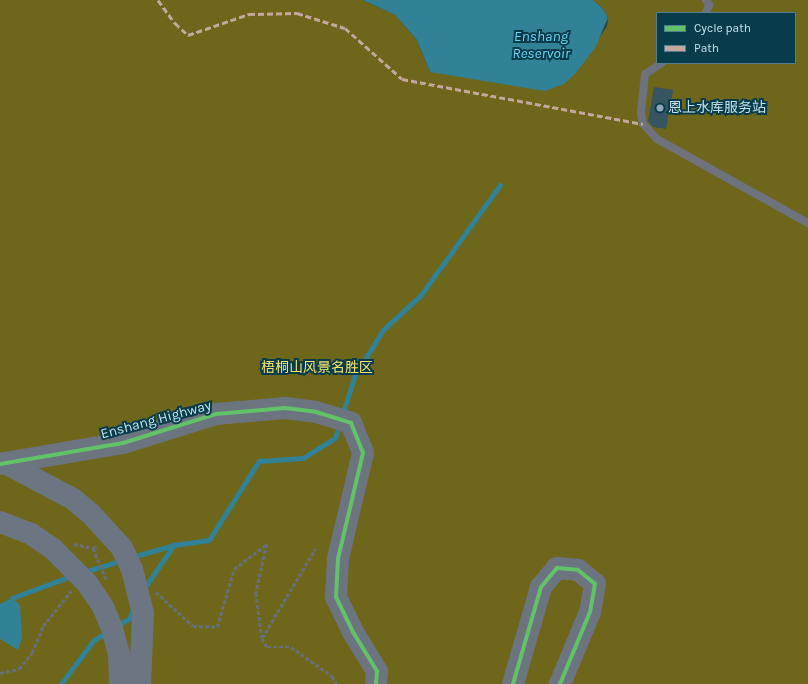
<!DOCTYPE html>
<meta charset="utf-8">
<style>
body{margin:0}
#map{position:relative;width:808px;height:684px;overflow:hidden;background:#253f47;font-family:Karla,"Noto Sans SC",sans-serif}
div>[style]{position:absolute}
.green>*{inset:0;background:#6e661a}
.water>*{inset:0;background:#318197}
.stream>*{height:4.5px;margin:-2.25px;padding:0 2.25px;transform-origin:2.25px;border-radius:2.25px;background:#318197}
.building>*{inset:0;background:#375461}
.path>*{height:2.5px;margin-top:-1.25px;transform-origin:0;background:repeating-linear-gradient(90deg,#666f78 0 4px,transparent 0 6px)}
.lane>*{height:8px;margin:-4px;padding:0 4px;transform-origin:4px;border-radius:4px;background:#6d727d}
.secondary>*{height:22px;margin:-11px;padding:0 11px;transform-origin:11px;border-radius:11px;background:#6c7480}
.highway-bridge>*{height:22px;margin:-11px;padding:0 11px;transform-origin:11px;border-radius:11px;background:#6c7683}
.quiet>*{height:3px;margin-top:-1.5px;transform-origin:0;background:repeating-linear-gradient(90deg,#c3a89e 0 6px,transparent 0 9px)}
.cycleway>*{height:4px;margin:-2px;padding:0 2px;transform-origin:2px;border-radius:2px;background:#61c268}
.dots>*{width:11px;height:11px;translate:-50% -50%;box-sizing:border-box;border:2px solid #093c4a;border-radius:50%}
span{translate:-50% -50%;white-space:nowrap;text-align:center;line-height:1.15;-webkit-text-stroke:4px #093c4a;paint-order:stroke}
.poi-label{font-size:14px;color:#c4e2ec}
.left{translate:0 -50%;text-align:left}
.park-label{font-size:14px;color:#f8e46e}
.street-label{font-size:14px;color:#c4e2ec}
.water-label{font-size:15px;color:#65d5f7;font-style:italic}
.legend{position:absolute;left:656px;top:12px;width:140px;height:52px;box-sizing:border-box;background:#093c4a;border:1px solid #547e8b;margin:0;padding:5px 7px;list-style:none;font-size:12px;color:#c4e2ec}
.legend li{display:flex;align-items:center;gap:8px;height:20px}
.legend b{width:20px;border:1px solid #547e8b}
</style>
<div id="map">
<div class="green">
<i style="clip-path:polygon(evenodd,0 0,363px 0,395px 15px,417px 40px,430px 72px,575px 74px,607px 26px,608px 18px,604px 10px,593px 0,808px 0,808px 684px,0 684px,0 0,657px 13px,795px 13px,795px 63px,657px 63px,657px 13px)"></i>
</div>
<div class="water">
<i style="clip-path:polygon(363px 0,593px 0,604px 10px,608px 18px,595px 48px,575px 74px,564px 84px,545px 91px,430px 72px,417px 40px,395px 15px)"></i>
<i style="clip-path:polygon(12px 598px,20px 605px,22px 638px,18px 650px,0 639px,0 604px)"></i>
</div>
<div class="stream">
<i style="left:342px;top:415px;width:40px;rotate:-72deg"></i>
<i style="left:354px;top:377px;width:55px;rotate:-58.3deg"></i>
<i style="left:383px;top:330px;width:52px;rotate:-42.6deg"></i>
<i style="left:421px;top:295px;width:135px;rotate:-54.3deg"></i>
<i style="left:132px;top:557px;width:44px;rotate:-15.9deg"></i>
<i style="left:84px;top:572px;width:39px;rotate:-17deg"></i>
<i style="left:145px;top:587px;width:51px;rotate:-55.4deg"></i>
<i style="left:174px;top:545px;width:35px;rotate:-8deg"></i>
<i style="left:209px;top:540px;width:93px;rotate:-57.7deg"></i>
<i style="left:259px;top:461px;width:44px;rotate:-3.9deg"></i>
<i style="left:303px;top:458px;width:38px;rotate:-32deg"></i>
<i style="left:335px;top:438px;width:13px;rotate:-72deg"></i>
<i style="left:12px;top:598px;width:63px;rotate:-20.4deg"></i>
<i style="left:118px;top:625px;width:13px;rotate:-29deg"></i>
<i style="left:129px;top:619px;width:12px;rotate:-66deg"></i>
<i style="left:61px;top:684px;width:54px;rotate:-53.3deg"></i>
<i style="left:93px;top:641px;width:17px;rotate:-33deg"></i>
</div>
<div class="building">
<i style="clip-path:polygon(654px 87px,673px 90px,666px 129px,653px 127px,648px 121px)"></i>
</div>
<div class="path">
<i style="left:74px;top:544px;width:19px;rotate:12deg"></i>
<i style="left:93px;top:548px;width:4px;rotate:-34deg"></i>
<i style="left:93px;top:548px;width:36px;rotate:67deg"></i>
<i style="left:156px;top:592px;width:50px;rotate:42.6deg"></i>
<i style="left:193px;top:626px;width:24px;rotate:2deg"></i>
<i style="left:217px;top:627px;width:60px;rotate:-73.7deg"></i>
<i style="left:234px;top:569px;width:41px;rotate:-37.1deg"></i>
<i style="left:267px;top:544px;width:50px;rotate:102.7deg"></i>
<i style="left:256px;top:593px;width:45px;rotate:82.4deg"></i>
<i style="left:262px;top:638px;width:10px;rotate:61deg"></i>
<i style="left:267px;top:647px;width:24px"></i>
<i style="left:291px;top:647px;width:50px;rotate:35.3deg"></i>
<i style="left:332px;top:676px;width:9px;rotate:58deg"></i>
<i style="left:262px;top:638px;width:104px;rotate:-59.2deg"></i>
<i style="left:0;top:673px;width:19px;rotate:-12deg"></i>
<i style="left:19px;top:669px;width:21px;rotate:-51deg"></i>
<i style="left:32px;top:653px;width:29px;rotate:-68deg"></i>
<i style="left:43px;top:626px;width:45px;rotate:-51.3deg"></i>
</div>
<div class="lane">
<i style="left:706px;top:0;width:6px;rotate:59deg"></i>
<i style="left:709px;top:5px;width:9px;rotate:111deg"></i>
<i style="left:662px;top:63px;width:20px;rotate:147deg"></i>
<i style="left:645px;top:74px;width:39px;rotate:96deg"></i>
<i style="left:641px;top:113px;width:11px;rotate:80deg"></i>
<i style="left:643px;top:124px;width:21px;rotate:47deg"></i>
<i style="left:657px;top:139px;width:173px;rotate:29.1deg"></i>
</div>
<div class="secondary">
<i style="left:0;top:464px;width:125px;rotate:-9.7deg"></i>
<i style="left:123px;top:443px;width:97px;rotate:-17.3deg"></i>
<i style="left:216px;top:414px;width:69px;rotate:-5deg"></i>
<i style="left:285px;top:408px;width:31px;rotate:7deg"></i>
<i style="left:316px;top:412px;width:37px;rotate:17deg"></i>
<i style="left:351px;top:423px;width:32px;rotate:68deg"></i>
<i style="left:363px;top:453px;width:109px;rotate:103.3deg"></i>
<i style="left:338px;top:559px;width:38px;rotate:93deg"></i>
<i style="left:336px;top:597px;width:39px;rotate:64deg"></i>
<i style="left:353px;top:632px;width:46px;rotate:58.4deg"></i>
<i style="left:377px;top:671px;width:13px;rotate:94deg"></i>
<i style="left:513px;top:684px;width:101px;rotate:-73.9deg"></i>
<i style="left:541px;top:587px;width:25px;rotate:-50deg"></i>
<i style="left:557px;top:568px;width:21px;rotate:5deg"></i>
<i style="left:578px;top:570px;width:22px;rotate:39deg"></i>
<i style="left:595px;top:584px;width:28px;rotate:100deg"></i>
<i style="left:590px;top:612px;width:78px;rotate:112.6deg"></i>
</div>
<div class="highway-bridge">
<i style="left:5px;top:463px;width:77px;rotate:27.9deg"></i>
<i style="left:73px;top:499px;width:23px;rotate:40deg"></i>
<i style="left:91px;top:514px;width:46px;rotate:47.6deg"></i>
<i style="left:122px;top:548px;width:23px;rotate:65deg"></i>
<i style="left:132px;top:569px;width:45px;rotate:76deg"></i>
<i style="left:143px;top:613px;width:71px;rotate:92.4deg"></i>
<i style="left:0;top:522px;width:33px;rotate:21deg"></i>
<i style="left:31px;top:534px;width:27px;rotate:34deg"></i>
<i style="left:53px;top:549px;width:48px;rotate:45deg"></i>
<i style="left:87px;top:583px;width:29px;rotate:56deg"></i>
<i style="left:103px;top:607px;width:23px;rotate:67deg"></i>
<i style="left:112px;top:628px;width:27px;rotate:75deg"></i>
<i style="left:119px;top:654px;width:26px;rotate:88deg"></i>
</div>
<div class="quiet">
<i style="left:158px;top:0;width:29px;rotate:54deg"></i>
<i style="left:175px;top:23px;width:18px;rotate:43deg"></i>
<i style="left:188px;top:35px;width:65px;rotate:-19deg"></i>
<i style="left:249px;top:14px;width:48px;rotate:-1.2deg"></i>
<i style="left:297px;top:13px;width:50px;rotate:17.4deg"></i>
<i style="left:345px;top:28px;width:76px;rotate:41.8deg"></i>
<i style="left:402px;top:79px;width:245px;rotate:10.6deg"></i>
</div>
<div class="cycleway">
<i style="left:0;top:464px;width:125px;rotate:-9.7deg"></i>
<i style="left:123px;top:443px;width:97px;rotate:-17.3deg"></i>
<i style="left:216px;top:414px;width:69px;rotate:-5deg"></i>
<i style="left:285px;top:408px;width:31px;rotate:7deg"></i>
<i style="left:316px;top:412px;width:37px;rotate:17deg"></i>
<i style="left:351px;top:423px;width:32px;rotate:68deg"></i>
<i style="left:363px;top:453px;width:109px;rotate:103.3deg"></i>
<i style="left:338px;top:559px;width:38px;rotate:93deg"></i>
<i style="left:336px;top:597px;width:39px;rotate:64deg"></i>
<i style="left:353px;top:632px;width:46px;rotate:58.4deg"></i>
<i style="left:377px;top:671px;width:13px;rotate:94deg"></i>
<i style="left:513px;top:684px;width:101px;rotate:-73.9deg"></i>
<i style="left:541px;top:587px;width:25px;rotate:-50deg"></i>
<i style="left:557px;top:568px;width:21px;rotate:5deg"></i>
<i style="left:578px;top:570px;width:22px;rotate:39deg"></i>
<i style="left:595px;top:584px;width:28px;rotate:100deg"></i>
<i style="left:590px;top:612px;width:78px;rotate:112.6deg"></i>
</div>
<div class="dots">
<i style="left:660px;top:108px;background:#8ca9b2"></i>
</div>
<div class="poi-label">
<span class="left" style="left:668px;top:108px">恩上水库服务站</span>
</div>
<div class="park-label">
<span style="left:317px;top:368px">梧桐山风景名胜区</span>
</div>
<div class="street-label">
<span style="left:156px;top:420px;rotate:-15deg">Enshang Highway</span>
</div>
<div class="water-label">
<span style="left:541px;top:45px">Enshang<br>Reservoir</span>
</div>
<ul class="legend">
<li><b style="height:5px;background:#61c268"></b>Cycle path</li>
<li><b style="height:5px;background:#c3a89e"></b>Path</li>
</ul>
</div>
